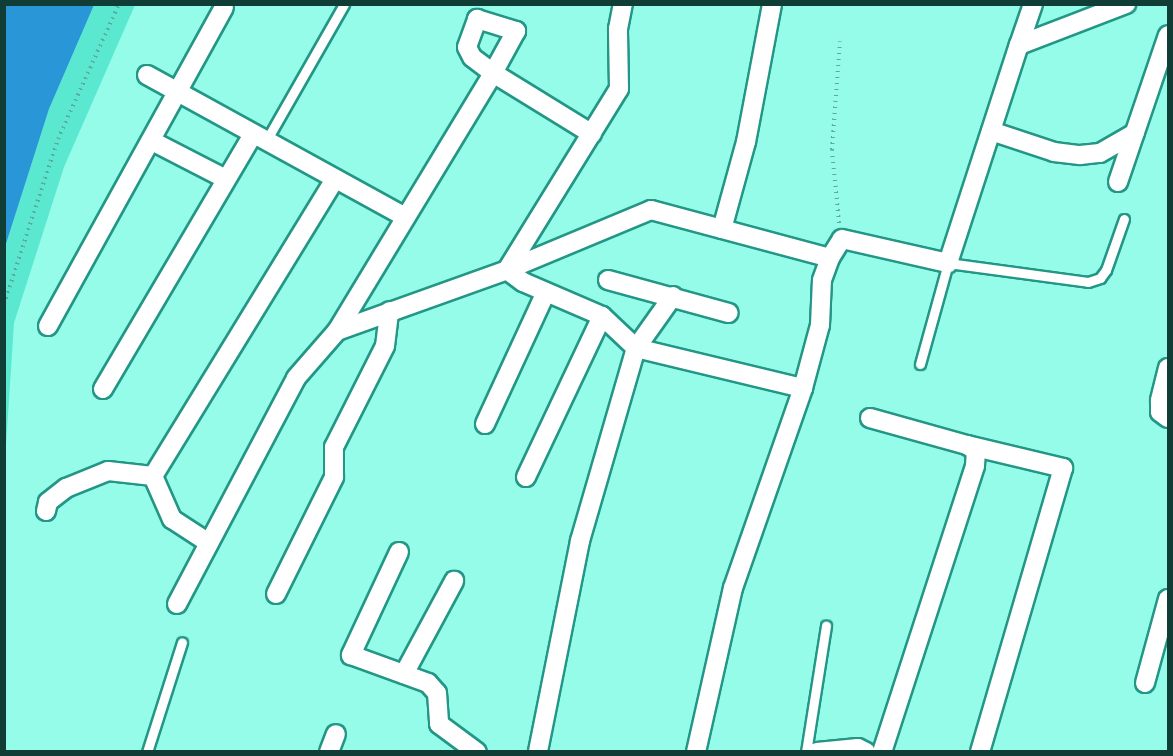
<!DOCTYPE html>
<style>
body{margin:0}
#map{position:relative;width:1173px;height:756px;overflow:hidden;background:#94fce9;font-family:Spectral,serif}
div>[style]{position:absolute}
.green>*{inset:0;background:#5ae8d1}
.water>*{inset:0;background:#2996d7}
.path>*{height:4px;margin-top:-2px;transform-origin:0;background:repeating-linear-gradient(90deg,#5baa9c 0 1.5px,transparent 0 6px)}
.roads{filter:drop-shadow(2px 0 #239686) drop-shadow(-2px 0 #239686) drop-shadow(0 2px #239686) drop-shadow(0 -2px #239686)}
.service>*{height:9px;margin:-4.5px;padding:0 4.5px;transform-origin:4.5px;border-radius:4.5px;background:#fff}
.minor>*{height:18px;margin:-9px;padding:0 9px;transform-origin:9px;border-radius:9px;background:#fff}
span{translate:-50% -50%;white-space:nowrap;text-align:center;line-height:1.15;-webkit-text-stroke:5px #94fce9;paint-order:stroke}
.frame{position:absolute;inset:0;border:6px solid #103e37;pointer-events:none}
</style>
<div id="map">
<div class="green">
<i style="clip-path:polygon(94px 5px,135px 5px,64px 167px,14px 323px,5px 461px,5px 247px,49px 109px)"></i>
</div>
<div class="water">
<i style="clip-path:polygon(5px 4px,94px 5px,49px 109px,5px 247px)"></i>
</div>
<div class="path">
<i style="left:839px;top:223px;width:73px;rotate:-95.5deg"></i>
<i style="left:832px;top:150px;width:109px;rotate:-85.8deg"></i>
<i style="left:4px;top:304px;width:174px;rotate:-71.9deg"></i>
<i style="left:58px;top:139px;width:148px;rotate:-65.7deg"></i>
</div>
<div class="roads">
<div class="service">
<i style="left:266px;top:141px;width:158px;rotate:-60.3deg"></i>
<i style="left:920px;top:364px;width:105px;rotate:-74.5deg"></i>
<i style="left:948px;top:263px;width:141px;rotate:7.7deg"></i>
<i style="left:1088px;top:282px;width:13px;rotate:-18deg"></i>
<i style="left:1100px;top:278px;width:10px;rotate:-53deg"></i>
<i style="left:1106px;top:270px;width:54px;rotate:-70.6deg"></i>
<i style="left:147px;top:752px;width:115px;rotate:-72.3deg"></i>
<i style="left:806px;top:752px;width:128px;rotate:-81deg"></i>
</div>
<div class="minor">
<i style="left:477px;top:19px;width:41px;rotate:17.1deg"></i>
<i style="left:516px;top:31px;width:48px;rotate:118.7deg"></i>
<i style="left:493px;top:73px;width:26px;rotate:-143deg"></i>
<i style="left:472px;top:57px;width:11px;rotate:-117deg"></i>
<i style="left:467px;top:47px;width:30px;rotate:-70deg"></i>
<i style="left:1019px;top:45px;width:43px;rotate:-71.1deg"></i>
<i style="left:147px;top:75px;width:294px;rotate:28.8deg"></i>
<i style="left:991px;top:131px;width:66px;rotate:18.4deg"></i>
<i style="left:1054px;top:152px;width:26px;rotate:7deg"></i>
<i style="left:1080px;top:155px;width:20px;rotate:-6deg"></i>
<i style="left:1100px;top:153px;width:40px;rotate:-29.7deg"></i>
<i style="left:152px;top:141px;width:83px;rotate:27.2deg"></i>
<i style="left:1118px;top:182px;width:155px;rotate:-71.2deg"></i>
<i style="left:722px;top:229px;width:90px;rotate:-74.6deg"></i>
<i style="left:746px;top:142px;width:140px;rotate:-79.3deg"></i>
<i style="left:507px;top:270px;width:20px;rotate:37deg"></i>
<i style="left:523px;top:282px;width:86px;rotate:23.3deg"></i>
<i style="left:602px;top:316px;width:47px;rotate:43.3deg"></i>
<i style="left:636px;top:348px;width:201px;rotate:106.2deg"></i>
<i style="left:580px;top:541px;width:215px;rotate:101.3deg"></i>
<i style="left:507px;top:270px;width:213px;rotate:-58.3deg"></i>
<i style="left:619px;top:89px;width:60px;rotate:-91deg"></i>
<i style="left:618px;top:29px;width:25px;rotate:-79deg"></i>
<i style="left:608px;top:280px;width:125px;rotate:15.3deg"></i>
<i style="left:673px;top:296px;width:64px;rotate:125.4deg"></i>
<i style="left:636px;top:348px;width:172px;rotate:13.5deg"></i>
<i style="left:48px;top:326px;width:364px;rotate:-61.1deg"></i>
<i style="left:337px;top:331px;width:301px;rotate:-58.8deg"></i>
<i style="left:493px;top:73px;width:116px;rotate:31.6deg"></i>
<i style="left:1168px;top:368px;width:34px;rotate:104deg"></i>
<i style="left:1160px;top:401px;width:11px;rotate:90deg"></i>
<i style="left:1160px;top:412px;width:10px;rotate:37deg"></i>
<i style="left:103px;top:389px;width:296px;rotate:-59.5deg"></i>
<i style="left:870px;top:418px;width:101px;rotate:15.6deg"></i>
<i style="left:967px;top:445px;width:11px;rotate:34deg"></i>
<i style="left:976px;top:451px;width:15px;rotate:94deg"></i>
<i style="left:975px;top:466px;width:301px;rotate:108deg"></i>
<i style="left:485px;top:424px;width:145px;rotate:-65.2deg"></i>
<i style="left:967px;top:445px;width:99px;rotate:13.5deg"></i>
<i style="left:1063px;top:468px;width:296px;rotate:106.3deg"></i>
<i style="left:153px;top:476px;width:348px;rotate:-58.5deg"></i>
<i style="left:526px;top:477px;width:178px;rotate:-64.7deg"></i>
<i style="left:46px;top:511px;width:9px;rotate:-77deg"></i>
<i style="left:48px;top:502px;width:23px;rotate:-38deg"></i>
<i style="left:66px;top:488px;width:45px;rotate:-22deg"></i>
<i style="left:108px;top:471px;width:45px;rotate:6.3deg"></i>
<i style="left:153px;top:476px;width:47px;rotate:66.2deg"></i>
<i style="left:172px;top:519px;width:44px;rotate:33deg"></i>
<i style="left:399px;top:552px;width:114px;rotate:115deg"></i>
<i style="left:351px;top:655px;width:82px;rotate:20deg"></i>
<i style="left:428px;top:683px;width:13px;rotate:48deg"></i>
<i style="left:437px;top:693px;width:31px;rotate:86deg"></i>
<i style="left:439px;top:724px;width:47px;rotate:36.4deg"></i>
<i style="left:276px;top:594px;width:131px;rotate:-63.6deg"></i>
<i style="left:334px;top:477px;width:30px;rotate:-90deg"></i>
<i style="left:334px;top:447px;width:113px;rotate:-63.2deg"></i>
<i style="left:385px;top:346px;width:35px;rotate:-83deg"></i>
<i style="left:177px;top:604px;width:255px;rotate:-62.2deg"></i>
<i style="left:296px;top:378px;width:62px;rotate:-48.9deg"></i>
<i style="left:337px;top:331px;width:181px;rotate:-19.7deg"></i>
<i style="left:507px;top:270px;width:156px;rotate:-22.6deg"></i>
<i style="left:651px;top:210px;width:185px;rotate:15deg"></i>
<i style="left:404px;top:674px;width:106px;rotate:-61.7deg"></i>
<i style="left:1145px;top:683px;width:87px;rotate:-74.7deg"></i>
<i style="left:329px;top:752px;width:19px;rotate:-69deg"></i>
<i style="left:696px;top:752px;width:168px;rotate:-77.3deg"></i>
<i style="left:733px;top:588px;width:212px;rotate:-70.7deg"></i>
<i style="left:803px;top:388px;width:65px;rotate:-74.9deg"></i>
<i style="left:820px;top:325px;width:45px;rotate:-87.5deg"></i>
<i style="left:822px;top:280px;width:23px;rotate:-70deg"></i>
<i style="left:830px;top:258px;width:22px;rotate:-58deg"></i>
<i style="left:842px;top:239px;width:109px;rotate:12.8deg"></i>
<i style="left:948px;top:263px;width:229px;rotate:-72deg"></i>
<i style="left:1019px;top:45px;width:115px;rotate:-21deg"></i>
<i style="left:817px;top:752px;width:41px;rotate:-5.6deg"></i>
<i style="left:858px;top:748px;width:9px;rotate:27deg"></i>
</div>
</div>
<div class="frame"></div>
</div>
